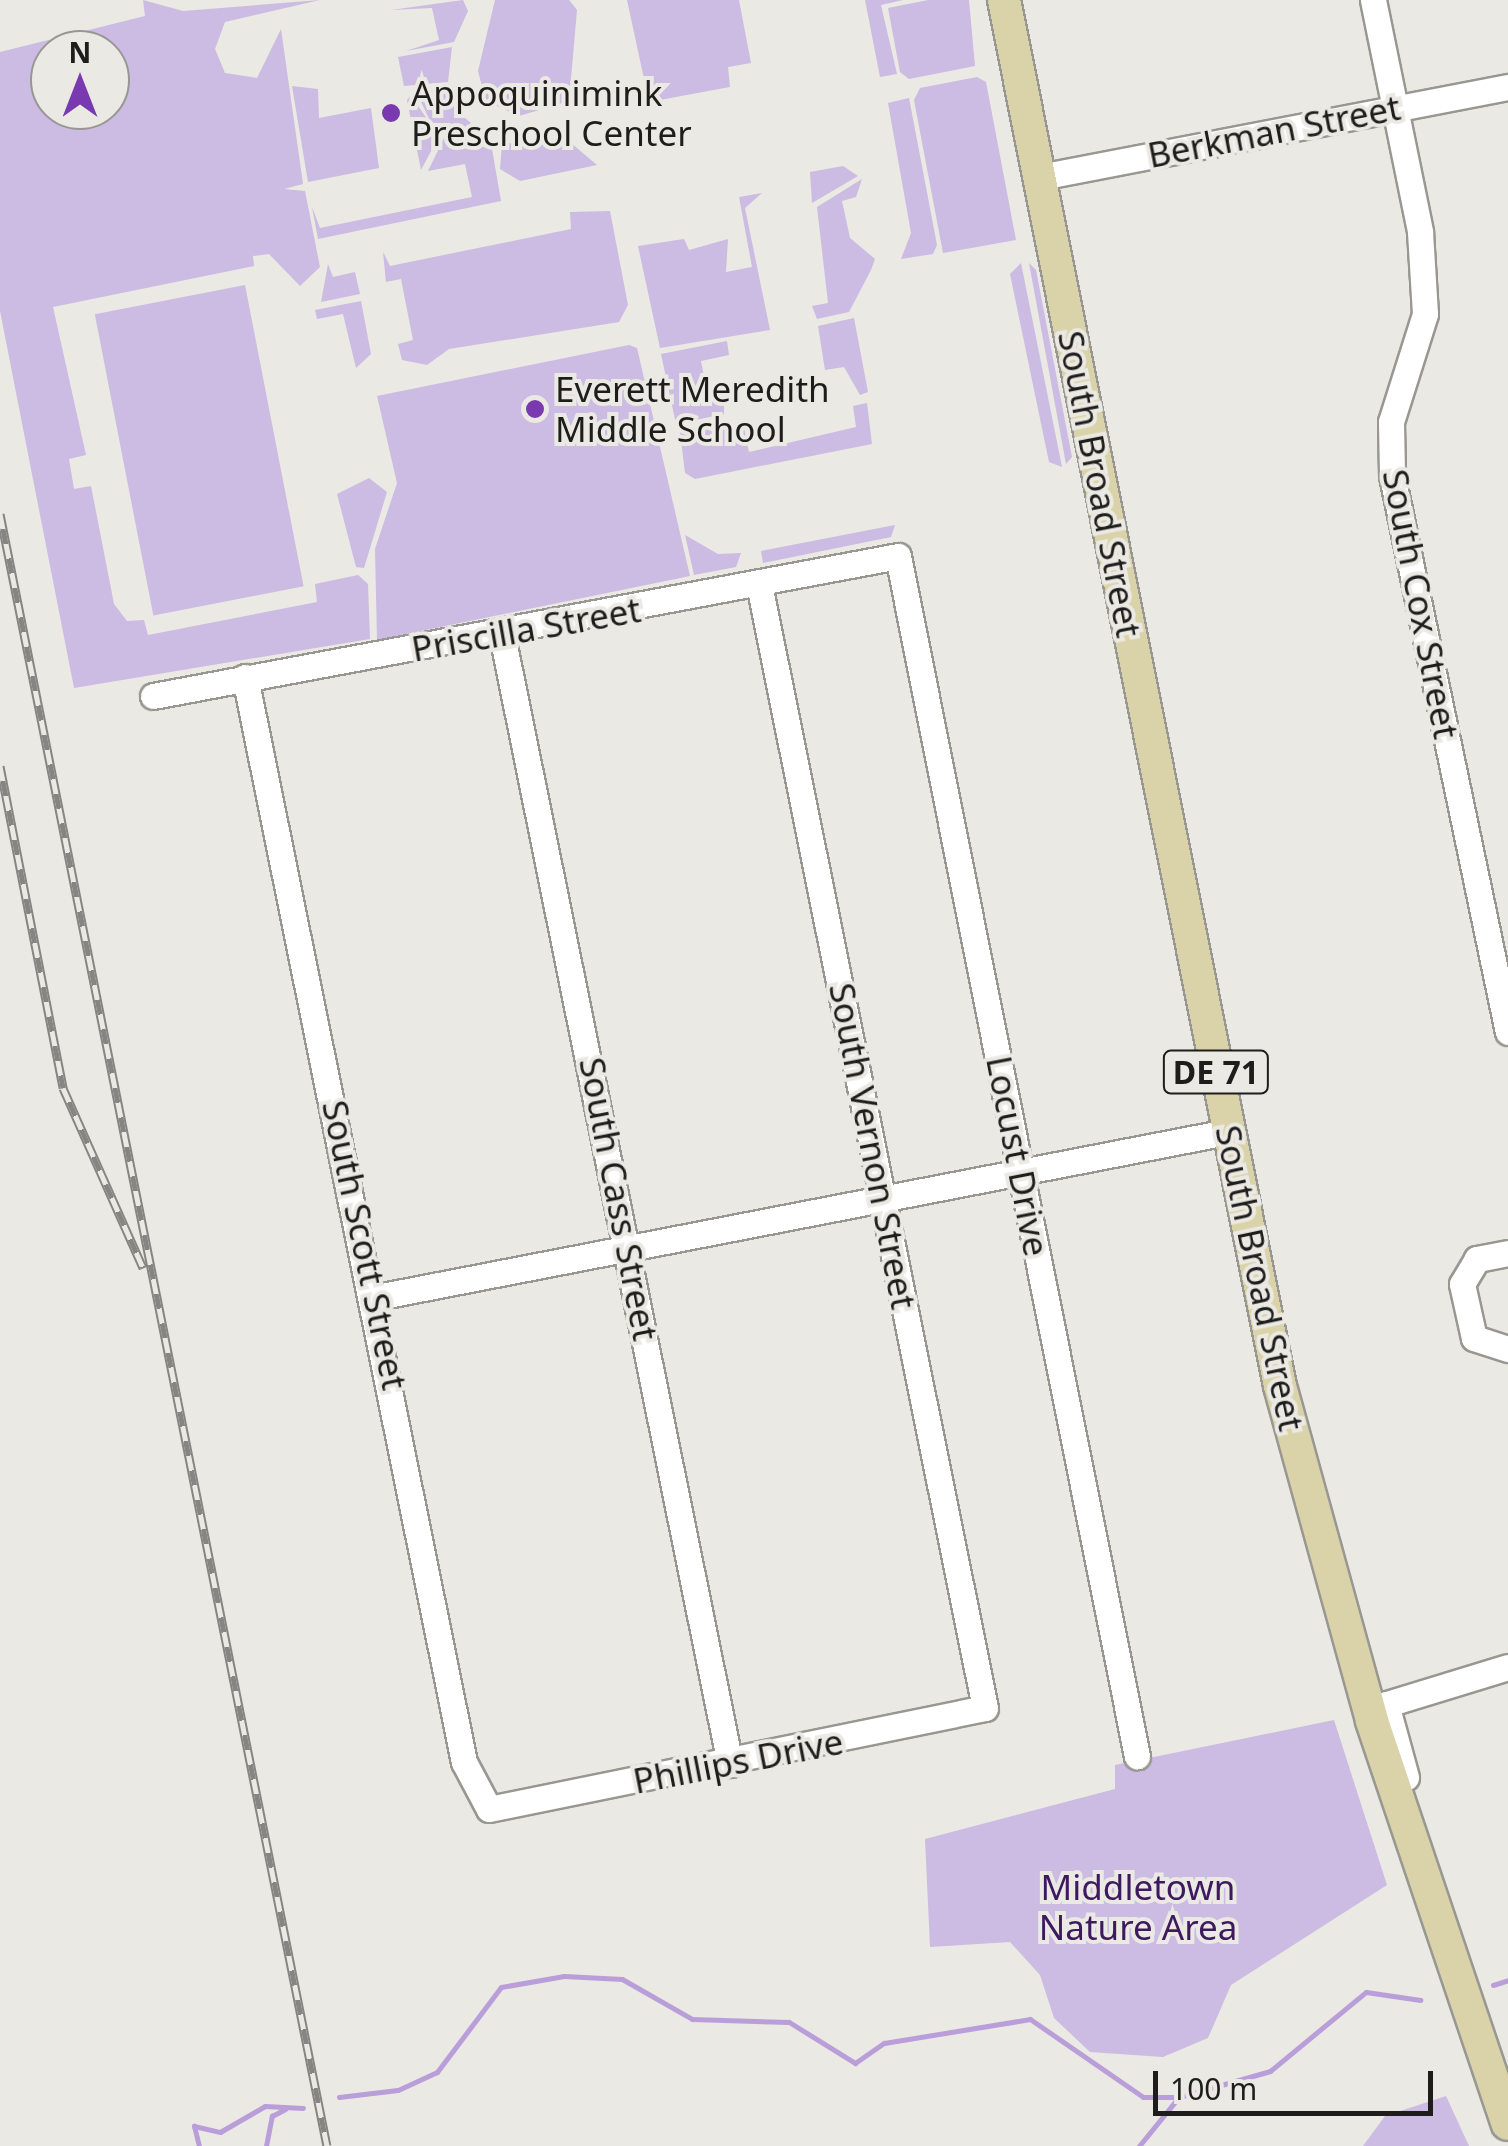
<!DOCTYPE html>
<style>
body{margin:0}
#map{position:relative;width:1508px;height:2146px;overflow:hidden;background:#eae9e3;font-family:"Noto Sans",sans-serif}
div>[style]{position:absolute}
.green>*{inset:0;background:#ccbbe2;transform-origin:0 0}
.stream>*{height:5px;margin:-2.5px;padding:0 2.5px;transform-origin:2.5px;border-radius:2.5px;background:#b99ed9}
.roads{filter:drop-shadow(2px 0 #989791) drop-shadow(-2px 0 #989791) drop-shadow(0 2px #989791) drop-shadow(0 -2px #989791)}
.minor>*{height:25px;margin:-12.5px;padding:0 12.5px;transform-origin:12.5px;border-radius:12.5px;background:#fff}
.major>*{height:32px;margin:-16px;padding:0 16px;transform-origin:16px;border-radius:16px;background:#dad3a9}
.rail>*{height:9px;margin-top:-4.5px;transform-origin:0;background:repeating-linear-gradient(90deg,#eae9e3 0 15px,#868581 0 30px);box-sizing:border-box;border-block:2px solid #868581}
.dots>*{width:28px;height:28px;translate:-50% -50%;box-sizing:border-box;border:5px solid #eae9e3;border-radius:50%}
span{translate:-50% -50%;white-space:nowrap;text-align:center;line-height:1.15;-webkit-text-stroke:8px #eae9e3;paint-order:stroke}
.shield-label span{padding:2px 8px;background:#eae9e3;border:2px solid;border-radius:8px;-webkit-text-stroke-width:0}
.shield-label{font-size:32px;color:#1e1d1b;font-weight:700}
.poi-label{font-size:35px;color:#1e1d1b}
.left{translate:0 -50%;text-align:left}
.street-label{font-size:35px;color:#1e1d1b}
.park-label{font-size:35px;color:#3f195f}
.north{position:absolute;left:30px;top:30px;width:100px;height:100px;box-sizing:border-box;background:#eae9e3;border:2px solid #989793;border-radius:50%;rotate:0deg;font-size:28px;font-weight:700;line-height:40px;text-align:center;color:#1e1d1b}
.north::after{content:'';display:block;margin:auto;width:35px;height:45px;background:#793aaf;clip-path:polygon(50% 0,100% 100%,50% 72%,0 100%)}
.scale{position:absolute;left:1153px;top:2071px;width:280px;height:45px;box-sizing:border-box;border:5px solid #1e1d1b;border-top:0;padding-left:12px;font-size:30px;line-height:35px;white-space:nowrap;color:#1e1d1b;-webkit-text-stroke:8px #eae9e3;paint-order:stroke}
</style>
<div id="map">
<div class="green">
<i style="clip-path:polygon(evenodd,143px 0,183px 11px,320px 0,225px 22px,215px 49px,225px 73px,257px 78px,281px 29px,303px 184px,284px 189px,305px 191px,320px 267px,300px 286px,269px 254px,253px 256px,254px 266px,53px 307px,86px 455px,69px 459px,74px 489px,91px 486px,114px 604px,127px 621px,144px 620px,148px 635px,317px 602px,315px 584px,358px 575px,368px 584px,370px 639px,74px 688px,0 311px,0 52px,145px 16px,143px 0,110px 50px,110px 110px,50px 110px,50px 50px,110px 50px)"></i>
<i style="clip-path:polygon(463px 0,468px 11px,454px 42px,406px 51px,439px 40px,432px 8px,391px 10px)"></i>
<i style="clip-path:polygon(495px 0,569px 0,577px 10px,569px 101px,519px 116px,486px 101px,478px 71px)"></i>
<i style="clip-path:polygon(627px 0,739px 0,751px 63px,728px 67px,730px 87px,649px 102px)"></i>
<i style="clip-path:polygon(865px 0,903px 0,881px 5px,897px 74px,880px 77px)"></i>
<i style="clip-path:polygon(928px 0,969px 0,975px 66px,909px 79px,900px 72px,888px 8px)"></i>
<i style="clip-path:polygon(452px 47px,448px 82px,404px 86px,398px 57px)"></i>
<i style="clip-path:polygon(977px 77px,986px 82px,1016px 240px,943px 253px,914px 100px,920px 88px)"></i>
<i style="clip-path:polygon(292px 86px,318px 89px,319px 118px,371px 108px,379px 168px,308px 182px)"></i>
<i style="clip-path:polygon(449px 87px,458px 112px,491px 140px,431px 123px,417px 93px)"></i>
<i style="clip-path:polygon(411px 96px,439px 136px,421px 170px,407px 100px)"></i>
<i style="clip-path:polygon(909px 98px,937px 245px,933px 254px,901px 259px,911px 233px,888px 103px)"></i>
<i style="clip-path:polygon(444px 138px,492px 149px,501px 201px,318px 239px,312px 207px,320px 228px,472px 197px,465px 164px,428px 171px)"></i>
<i style="clip-path:polygon(565px 138px,597px 165px,520px 181px,500px 169px,502px 144px)"></i>
<i style="clip-path:polygon(843px 166px,858px 176px,812px 203px,810px 172px)"></i>
<i style="clip-path:polygon(862px 179px,856px 197px,842px 201px,850px 238px,875px 259px,871px 270px,849px 312px,817px 319px,812px 306px,828px 303px,817px 207px)"></i>
<i style="clip-path:polygon(762px 193px,745px 208px,770px 330px,660px 348px,638px 246px,684px 239px,689px 250px,728px 239px,726px 272px,752px 267px,739px 197px)"></i>
<i style="clip-path:polygon(610px 211px,628px 305px,619px 322px,449px 349px,427px 365px,402px 360px,398px 344px,413px 340px,401px 279px,386px 282px,383px 252px,390px 266px,571px 229px,570px 212px)"></i>
<i style="clip-path:polygon(1021px 263px,1062px 467px,1049px 462px,1010px 274px)"></i>
<i style="clip-path:polygon(1029px 263px,1036px 270px,1072px 457px,1066px 464px)"></i>
<i style="clip-path:polygon(328px 264px,333px 277px,355px 272px,360px 294px,321px 302px)"></i>
<i style="left:245px;top:285px;width:307px;height:153px;rotate:79deg"></i>
<i style="clip-path:polygon(361px 301px,371px 354px,356px 368px,343px 314px,317px 319px,315px 310px)"></i>
<i style="clip-path:polygon(854px 318px,868px 392px,860px 395px,844px 367px,825px 370px,818px 326px)"></i>
<i style="clip-path:polygon(727px 341px,729px 355px,701px 361px,707px 392px,724px 390px,724px 414px,676px 424px,661px 354px)"></i>
<i style="clip-path:polygon(629px 345px,637px 348px,690px 576px,377px 640px,375px 549px,397px 483px,377px 396px)"></i>
<i style="clip-path:polygon(867px 403px,872px 444px,695px 479px,685px 473px,680px 432px,726px 422px,727px 430px,744px 428px,749px 452px,856px 427px,853px 406px)"></i>
<i style="clip-path:polygon(369px 478px,387px 492px,364px 568px,356px 567px,337px 494px)"></i>
<i style="clip-path:polygon(895px 525px,891px 537px,763px 563px,761px 551px)"></i>
<i style="clip-path:polygon(685px 535px,718px 554px,741px 553px,736px 567px,694px 575px)"></i>
<i style="clip-path:polygon(1334px 1720px,1387px 1885px,1231px 1985px,1208px 2038px,1163px 2057px,1090px 2052px,1054px 2018px,1040px 1975px,1010px 1942px,930px 1947px,925px 1839px,1115px 1789px,1115px 1765px)"></i>
<i style="clip-path:polygon(1446px 2096px,1469px 2146px,1363px 2146px,1385px 2116px)"></i>
</div>
<div class="stream">
<i style="left:1493px;top:1985px;width:16px;rotate:-18deg"></i>
<i style="left:339px;top:2097px;width:59px;rotate:-6.8deg"></i>
<i style="left:398px;top:2090px;width:43px;rotate:-24.8deg"></i>
<i style="left:437px;top:2072px;width:106px;rotate:-53deg"></i>
<i style="left:501px;top:1987px;width:64px;rotate:-9.9deg"></i>
<i style="left:564px;top:1976px;width:58px;rotate:3deg"></i>
<i style="left:622px;top:1979px;width:81px;rotate:29.7deg"></i>
<i style="left:692px;top:2019px;width:97px;rotate:1.8deg"></i>
<i style="left:789px;top:2022px;width:78px;rotate:31.8deg"></i>
<i style="left:855px;top:2063px;width:35px;rotate:-35deg"></i>
<i style="left:884px;top:2043px;width:148px;rotate:-9.3deg"></i>
<i style="left:1030px;top:2019px;width:137px;rotate:34.6deg"></i>
<i style="left:1143px;top:2097px;width:36px"></i>
<i style="left:1179px;top:2097px;width:95px;rotate:-15.9deg"></i>
<i style="left:1270px;top:2071px;width:124px;rotate:-39.5deg"></i>
<i style="left:1366px;top:1992px;width:55px;rotate:8.4deg"></i>
<i style="left:199px;top:2146px;width:21px;rotate:-104deg"></i>
<i style="left:194px;top:2126px;width:27px;rotate:13deg"></i>
<i style="left:220px;top:2132px;width:52px;rotate:-30deg"></i>
<i style="left:265px;top:2106px;width:38px;rotate:3deg"></i>
<i style="left:266px;top:2146px;width:31px;rotate:-79deg"></i>
<i style="left:272px;top:2116px;width:15px;rotate:-28deg"></i>
<i style="left:1139px;top:2146px;width:62px;rotate:-50.9deg"></i>
</div>
<div class="roads">
<div class="minor">
<i style="left:1373px;top:0;width:237px;rotate:78.5deg"></i>
<i style="left:1420px;top:232px;width:82px;rotate:86.5deg"></i>
<i style="left:1425px;top:314px;width:113px;rotate:107.5deg"></i>
<i style="left:1391px;top:422px;width:54px;rotate:88.9deg"></i>
<i style="left:1392px;top:476px;width:568px;rotate:78.22deg"></i>
<i style="left:1040px;top:177px;width:477px;rotate:-10.9deg"></i>
<i style="left:502px;top:635px;width:1152px;rotate:78.58deg"></i>
<i style="left:245px;top:677px;width:1107px;rotate:78.59deg"></i>
<i style="left:464px;top:1762px;width:53px;rotate:62deg"></i>
<i style="left:489px;top:1809px;width:506px;rotate:-11.51deg"></i>
<i style="left:985px;top:1708px;width:1146px;rotate:-101.37deg"></i>
<i style="left:153px;top:696px;width:758px;rotate:-10.64deg"></i>
<i style="left:898px;top:556px;width:1224px;rotate:78.74deg"></i>
<i style="left:1508px;top:1253px;width:32px;rotate:169deg"></i>
<i style="left:1477px;top:1259px;width:29px;rotate:121deg"></i>
<i style="left:1462px;top:1284px;width:55px;rotate:77.5deg"></i>
<i style="left:1474px;top:1338px;width:36px;rotate:18deg"></i>
<i style="left:377px;top:1297px;width:866px;rotate:-10.99deg"></i>
<i style="left:1386px;top:1704px;width:76px;rotate:74.7deg"></i>
<i style="left:1374px;top:1708px;width:140px;rotate:-17deg"></i>
</div>
<div class="major">
<i style="left:1004px;top:0;width:1413px;rotate:78.74deg"></i>
<i style="left:1280px;top:1386px;width:347px;rotate:74.6deg"></i>
<i style="left:1372px;top:1721px;width:425px;rotate:71.4deg"></i>
</div>
</div>
<div class="rail">
<i style="left:0;top:514px;width:1664px;rotate:78.67deg"></i>
<i style="left:0;top:766px;width:328px;rotate:78.9deg"></i>
<i style="left:63px;top:1088px;width:197px;rotate:66deg"></i>
</div>
<div class="dots">
<i style="left:391px;top:113px;background:#793aaf"></i>
<i style="left:535px;top:409px;background:#793aaf"></i>
</div>
<div class="shield-label">
<span style="left:1216px;top:1072px">DE 71</span>
</div>
<div class="poi-label">
<span class="left" style="left:411px;top:113px">Appoquinimink<br>Preschool Center</span>
<span class="left" style="left:555px;top:409px">Everett Meredith<br>Middle School</span>
</div>
<div class="street-label">
<span style="left:1274px;top:131px;rotate:-11deg">Berkman Street</span>
<span style="left:1100px;top:484px;rotate:79deg">South Broad Street</span>
<span style="left:1421px;top:604px;rotate:79deg">South Cox Street</span>
<span style="left:526px;top:629px;rotate:-10deg">Priscilla Street</span>
<span style="left:873px;top:1146px;rotate:79deg">South Vernon Street</span>
<span style="left:1018px;top:1156px;rotate:79deg">Locust Drive</span>
<span style="left:619px;top:1199px;rotate:79deg">South Cass Street</span>
<span style="left:365px;top:1245px;rotate:78deg">South Scott Street</span>
<span style="left:1260px;top:1278px;rotate:78deg">South Broad Street</span>
<span style="left:738px;top:1761px;rotate:-11deg">Phillips Drive</span>
</div>
<div class="park-label">
<span style="left:1138px;top:1907px">Middletown<br>Nature Area</span>
</div>
<div class="north">N</div>
<div class="scale">100 m</div>
</div>
